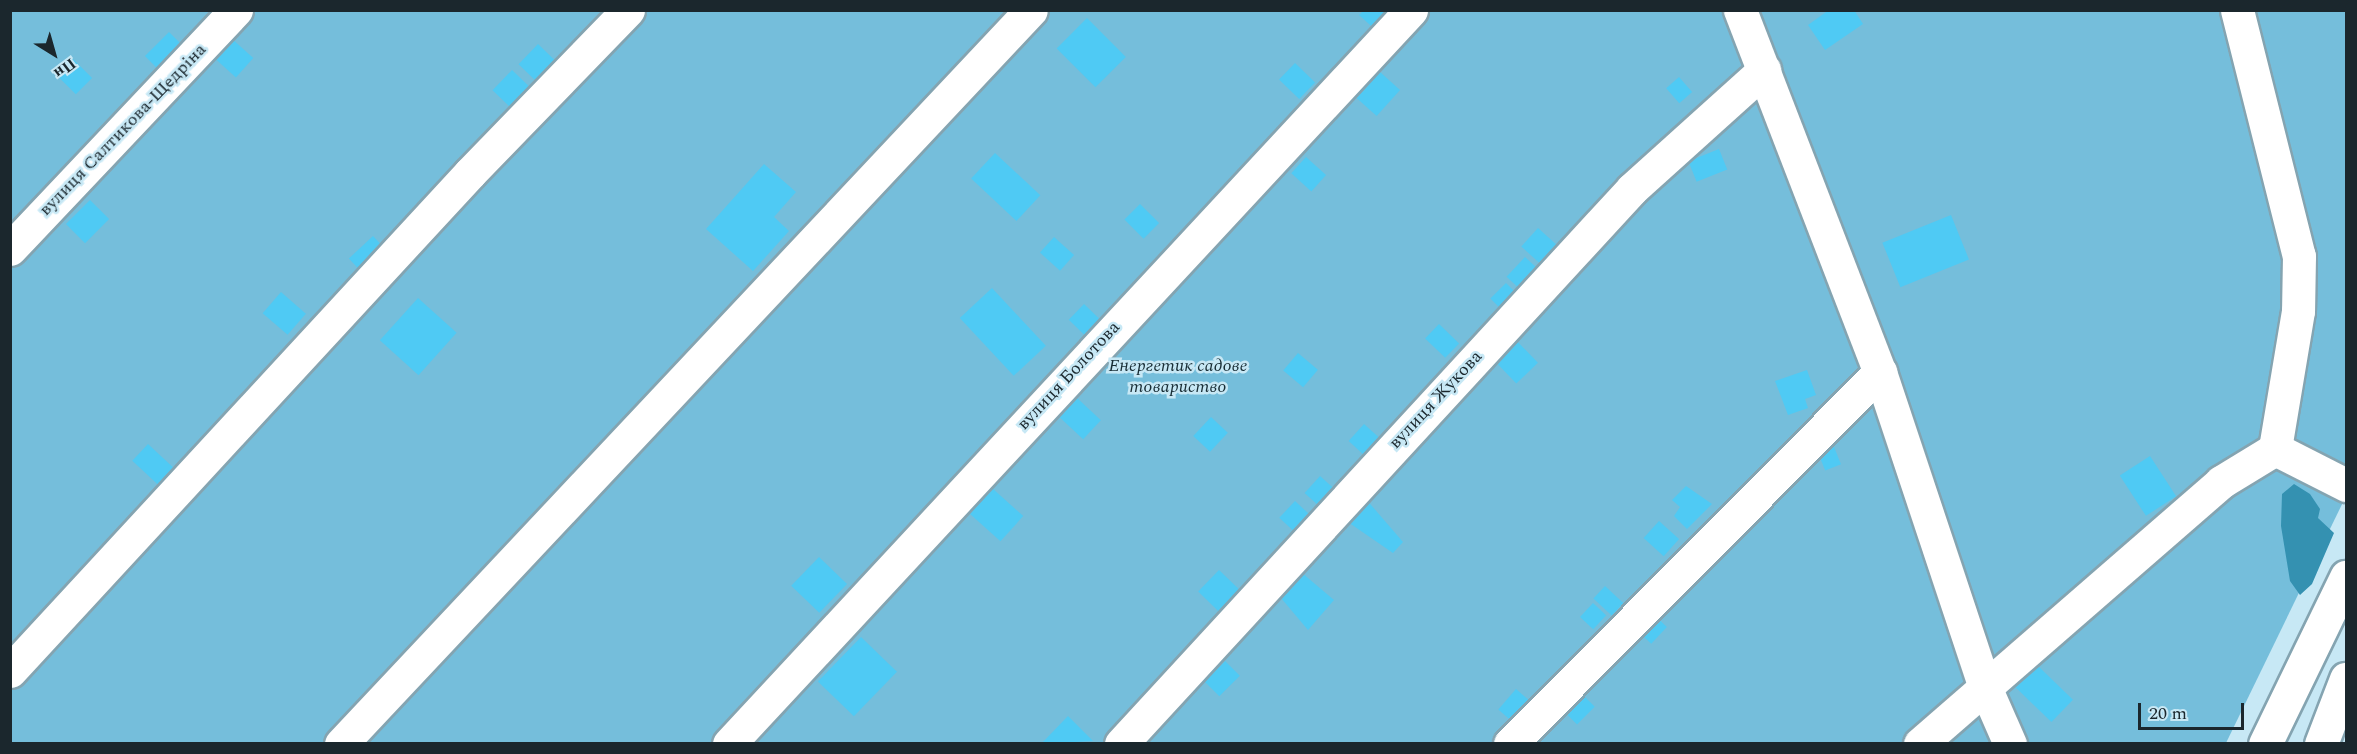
<!DOCTYPE html>
<meta charset="utf-8">
<style>
body{margin:0}
#map{position:relative;width:2357px;height:754px;overflow:hidden;background:#c7e8f5;font-family:Spectral,serif}
div>[style]{position:absolute}
.green>*{inset:0;background:#75bedb}
.water>*{inset:0;background:#3491b1}
.building>*{inset:0;background:#4fcaf4;transform-origin:0 0}
.roads{filter:drop-shadow(2px 0 #84a4b1) drop-shadow(-2px 0 #84a4b1) drop-shadow(0 2px #84a4b1) drop-shadow(0 -2px #84a4b1)}
.minor>*{height:33px;margin:-16.5px;padding:0 16.5px;transform-origin:16.5px;border-radius:16.5px;background:#fff}
span{translate:-50% -50%;white-space:nowrap;text-align:center;line-height:1.15;-webkit-text-stroke:5px #c7e8f5;paint-order:stroke}
.street-label{font-size:18px;color:#1b272d}
.park-label{font-size:18px;color:#182d35;font-style:italic}
.frame{position:absolute;inset:0;border:12px solid #1b272d;pointer-events:none}
.north{position:absolute;left:24px;top:24px;width:60px;height:60px;-webkit-text-stroke:4px #c7e8f5;paint-order:stroke;rotate:143deg;font-size:16px;font-weight:700;line-height:24px;text-align:center;color:#1b272d}
.north::after{content:'';display:block;margin:auto;width:21px;height:27px;background:#1b272d;clip-path:polygon(50% 0,100% 100%,50% 72%,0 100%)}
.scale{position:absolute;left:2138px;top:703px;width:106px;height:27px;box-sizing:border-box;border:3px solid #1b272d;border-top:0;padding-left:8px;font-size:18px;line-height:21px;white-space:nowrap;color:#1b272d;-webkit-text-stroke:4px #c7e8f5;paint-order:stroke}
</style>
<div id="map">
<div class="green">
<i style="clip-path:polygon(10px 11px,2346px 11px,2346px 496px,2226px 743px,11px 743px)"></i>
</div>
<div class="water">
<i style="clip-path:polygon(2294px 484px,2310px 494px,2320px 509px,2318px 518px,2334px 533px,2312px 584px,2300px 595px,2290px 581px,2281px 526px,2282px 494px)"></i>
</div>
<div class="building">
<i style="clip-path:polygon(1364px 10px,1387px 10px,1394px 17px,1379px 33px,1359px 15px)"></i>
<i style="clip-path:polygon(1829px 10px,1854px 10px,1863px 24px,1825px 50px,1808px 25px)"></i>
<i style="left:1087px;top:18px;width:55px;height:43px;rotate:45deg"></i>
<i style="left:169px;top:32px;width:27px;height:34px;rotate:45deg"></i>
<i style="left:231px;top:38px;width:30px;height:26px;rotate:42deg"></i>
<i style="left:538px;top:44px;width:33px;height:28px;rotate:44deg"></i>
<i style="left:73px;top:59px;width:27px;height:23px;rotate:45deg"></i>
<i style="left:1295px;top:63px;width:28px;height:23px;rotate:44deg"></i>
<i style="left:512px;top:70px;width:35px;height:28px;rotate:44deg"></i>
<i style="left:1380px;top:72px;width:27px;height:35px;rotate:42deg"></i>
<i style="left:1679px;top:77px;width:20px;height:17px;rotate:49deg"></i>
<i style="left:1719px;top:149px;width:22px;height:33px;rotate:68deg"></i>
<i style="left:995px;top:153px;width:62px;height:35px;rotate:43deg"></i>
<i style="left:1306px;top:157px;width:27px;height:22px;rotate:42deg"></i>
<i style="clip-path:polygon(764px 164px,796px 192px,774px 217px,789px 231px,753px 271px,706px 229px)"></i>
<i style="left:90px;top:200px;width:27px;height:34px;rotate:45deg"></i>
<i style="left:1140px;top:204px;width:27px;height:22px;rotate:45deg"></i>
<i style="left:1951px;top:215px;width:48px;height:74px;rotate:68deg"></i>
<i style="left:1538px;top:228px;width:31px;height:25px;rotate:42deg"></i>
<i style="left:373px;top:236px;width:21px;height:33px;rotate:47deg"></i>
<i style="left:1054px;top:237px;width:27px;height:21px;rotate:42deg"></i>
<i style="left:1525px;top:257px;width:21px;height:27px;rotate:43deg"></i>
<i style="left:1506px;top:283px;width:17px;height:22px;rotate:45deg"></i>
<i style="left:992px;top:288px;width:79px;height:44px;rotate:47deg"></i>
<i style="left:281px;top:292px;width:33px;height:28px;rotate:41deg"></i>
<i style="left:418px;top:298px;width:52px;height:57px;rotate:42deg"></i>
<i style="left:1084px;top:304px;width:28px;height:22px;rotate:44deg"></i>
<i style="left:1439px;top:324px;width:28px;height:20px;rotate:44deg"></i>
<i style="left:1515px;top:339px;width:33px;height:30px;rotate:46deg"></i>
<i style="left:1298px;top:353px;width:26px;height:23px;rotate:40deg"></i>
<i style="clip-path:polygon(1807px 370px,1816px 395px,1805px 399px,1808px 408px,1788px 415px,1775px 381px)"></i>
<i style="left:1076px;top:397px;width:34px;height:26px;rotate:43deg"></i>
<i style="left:1211px;top:417px;width:23px;height:26px;rotate:43deg"></i>
<i style="left:1364px;top:424px;width:27px;height:23px;rotate:42deg"></i>
<i style="left:1832px;top:442px;width:24px;height:17px;rotate:68deg"></i>
<i style="left:148px;top:444px;width:40px;height:23px;rotate:43deg"></i>
<i style="left:2150px;top:456px;width:48px;height:36px;rotate:57deg"></i>
<i style="left:1320px;top:476px;width:27px;height:23px;rotate:42deg"></i>
<i style="clip-path:polygon(1686px 486px,1712px 504px,1687px 529px,1674px 516px,1680px 507px,1672px 500px)"></i>
<i style="left:992px;top:488px;width:42px;height:34px;rotate:42deg"></i>
<i style="clip-path:polygon(1365px 498px,1403px 542px,1393px 553px,1345px 520px)"></i>
<i style="left:1295px;top:501px;width:26px;height:23px;rotate:43deg"></i>
<i style="left:1659px;top:521px;width:27px;height:23px;rotate:42deg"></i>
<i style="left:819px;top:557px;width:39px;height:40px;rotate:44deg"></i>
<i style="left:1219px;top:570px;width:39px;height:30px;rotate:44deg"></i>
<i style="clip-path:polygon(1302px 573px,1334px 600px,1308px 630px,1281px 598px)"></i>
<i style="left:1605px;top:586px;width:25px;height:17px;rotate:43deg"></i>
<i style="left:1593px;top:603px;width:18px;height:19px;rotate:43deg"></i>
<i style="left:1653px;top:614px;width:19px;height:23px;rotate:43deg"></i>
<i style="left:861px;top:637px;width:50px;height:62px;rotate:44deg"></i>
<i style="left:1225px;top:661px;width:21px;height:29px;rotate:45deg"></i>
<i style="left:2037px;top:665px;width:50px;height:31px;rotate:44deg"></i>
<i style="left:1516px;top:689px;width:21px;height:27px;rotate:41deg"></i>
<i style="left:1582px;top:694px;width:18px;height:25px;rotate:45deg"></i>
<i style="clip-path:polygon(1068px 716px,1093px 741px,1041px 744px)"></i>
</div>
<div class="roads">
<div class="minor">
<i style="left:1740px;top:10px;width:388px;rotate:68.9deg"></i>
<i style="left:1880px;top:372px;width:332px;rotate:71.6deg"></i>
<i style="left:1985px;top:687px;width:62px;rotate:66.3deg"></i>
<i style="left:2237px;top:10px;width:254px;rotate:75.9deg"></i>
<i style="left:2299px;top:256px;width:55px;rotate:91deg"></i>
<i style="left:2298px;top:311px;width:140px;rotate:99.5deg"></i>
<i style="left:2275px;top:449px;width:80px;rotate:26.9deg"></i>
<i style="left:10px;top:249px;width:329px;rotate:-46.6deg"></i>
<i style="left:10px;top:671px;width:678px;rotate:-47.27deg"></i>
<i style="left:470px;top:173px;width:227px;rotate:-45.9deg"></i>
<i style="left:341px;top:744px;width:1007px;rotate:-46.77deg"></i>
<i style="left:729px;top:744px;width:1002px;rotate:-47.1deg"></i>
<i style="left:1121px;top:744px;width:754px;rotate:-47.36deg"></i>
<i style="left:1632px;top:189px;width:178px;rotate:-42deg"></i>
<i style="left:1510px;top:744px;width:525px;rotate:-45.15deg"></i>
<i style="left:1920px;top:744px;width:399px;rotate:-41deg"></i>
<i style="left:2221px;top:482px;width:63px;rotate:-31.4deg"></i>
<i style="left:2265px;top:744px;width:186px;rotate:-64.1deg"></i>
<i style="left:2321px;top:744px;width:70px;rotate:-69deg"></i>
</div>
</div>
<div class="street-label">
<span style="left:123px;top:130px;rotate:-46deg">вулиця Салтикова-Щедріна</span>
<span style="left:1069px;top:376px;rotate:-47deg">вулиця Болотова</span>
<span style="left:1436px;top:400px;rotate:-47deg">вулиця Жукова</span>
</div>
<div class="park-label">
<span style="left:1178px;top:377px">Енергетик садове<br>товариство</span>
</div>
<div class="frame"></div>
<div class="north">Пн</div>
<div class="scale">20 m</div>
</div>
